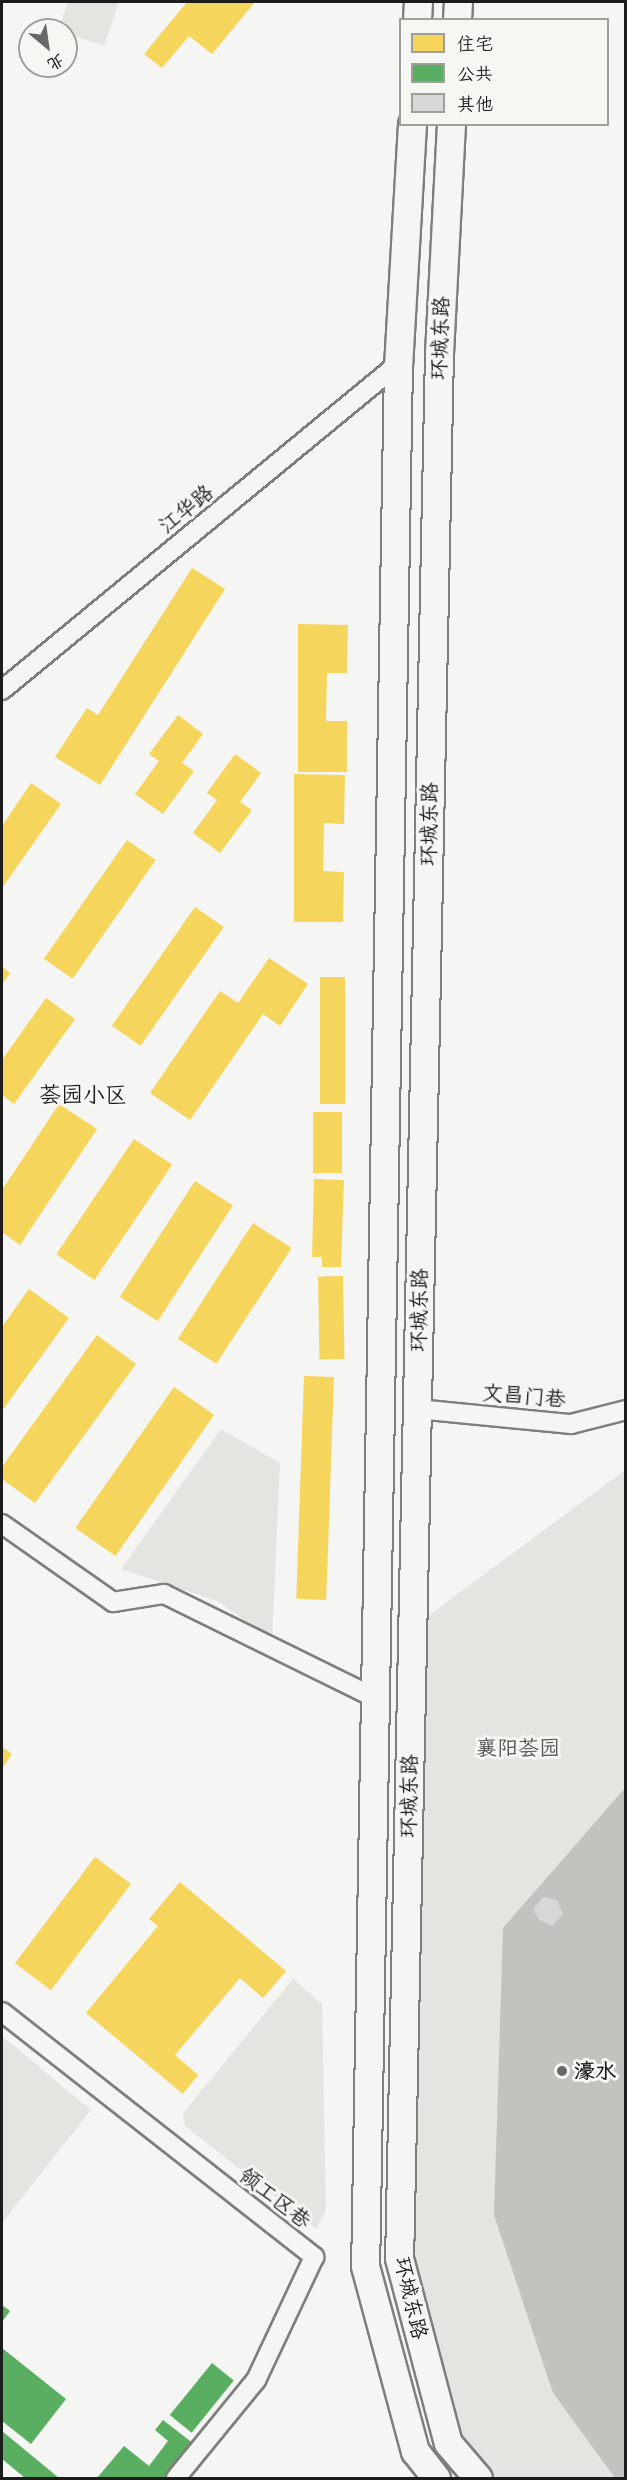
<!DOCTYPE html>
<meta charset="utf-8">
<style>
body{margin:0}
#map{position:relative;width:627px;height:2480px;overflow:hidden;background:#f5f5f3;font-family:"Shantell Sans","LXGW WenKai TC",sans-serif}
div>[style]{position:absolute}
.green>*{inset:0;background:#e4e4e1}
.water>*{inset:0;background:#c2c2bf}
.homes>*{inset:0;background:#f6d55c;transform-origin:0 0}
.public>*{inset:0;background:#5aae61;transform-origin:0 0}
.building>*{inset:0;background:#d7d7d6}
.roads{filter:drop-shadow(2px 0 #7e7e7d) drop-shadow(-2px 0 #7e7e7d) drop-shadow(0 2px #7e7e7d) drop-shadow(0 -2px #7e7e7d)}
.minor>*{height:18px;margin:-9px;padding:0 9px;transform-origin:9px;border-radius:9px;background:#f5f5f3}
.secondary>*{height:27px;margin:-13.5px;padding:0 13.5px;transform-origin:13.5px;border-radius:13.5px;background:#f5f5f3}
.dots>*{width:16px;height:16px;translate:-50% -50%;box-sizing:border-box;border:3px solid #f6f6f2;border-radius:50%}
span{translate:-50% -50%;white-space:nowrap;text-align:center;line-height:1.15;-webkit-text-stroke:6px #f6f6f2;paint-order:stroke}
.street-label{font-size:21px;color:#1c1c1c}
.park-label{font-size:21px;color:#545453}
.poi-label{font-size:21px;color:#1c1c1c;font-weight:700}
.left{translate:0 -50%;text-align:left}
.neighbourhood-label{font-size:22px;color:#1c1c1c}
.frame{position:absolute;inset:0;border:3px solid #1c1c1c;pointer-events:none}
.legend{position:absolute;left:399px;top:18px;width:210px;height:108px;box-sizing:border-box;background:#f6f6f2;border:2px solid #9f9f9c;margin:0;padding:8px 10px;list-style:none;font-size:18px;color:#1c1c1c}
.legend li{display:flex;align-items:center;gap:12px;height:30px}
.legend b{width:30px;border:2px solid #9f9f9c}
.north{position:absolute;left:18px;top:18px;width:60px;height:60px;box-sizing:border-box;background:#f6f6f2;border:2px solid #9f9f9c;border-radius:50%;rotate:151deg;font-size:16px;font-weight:700;line-height:24px;text-align:center;color:#1c1c1c}
.north::after{content:'';display:block;margin:auto;width:21px;height:27px;background:#686867;clip-path:polygon(50% 0,100% 100%,50% 72%,0 100%)}
</style>
<div id="map">
<div class="green">
<i style="clip-path:polygon(68px 2px,119px 2px,104px 46px,58px 30px)"></i>
<i style="clip-path:polygon(221px 1429px,280px 1463px,272px 1639px,217px 1601px,121px 1569px)"></i>
<i style="clip-path:polygon(625px 1470px,625px 1788px,590px 1833px,553px 2393px,615px 2478px,478px 2478px,448px 2443px,399px 2258px,412px 1628px)"></i>
<i style="clip-path:polygon(293px 1979px,322px 2004px,326px 2211px,316px 2229px,185px 2126px,183px 2113px)"></i>
<i style="clip-path:polygon(2px 2036px,91px 2110px,2px 2223px)"></i>
</div>
<div class="water">
<i style="clip-path:polygon(625px 1788px,625px 2478px,615px 2478px,553px 2393px,494px 2215px,503px 1928px)"></i>
</div>
<div class="homes">
<i style="clip-path:polygon(187px 2px,255px 2px,212px 54px,189px 36px,162px 68px,144px 54px)"></i>
<i style="clip-path:polygon(192px 568px,225px 589px,100px 785px,55px 757px,87px 708px,98px 715px)"></i>
<i style="clip-path:polygon(298px 624px,348px 625px,347px 673px,327px 673px,326px 721px,347px 721px,347px 772px,298px 772px)"></i>
<i style="clip-path:polygon(178px 715px,203px 734px,182px 763px,194px 771px,163px 814px,135px 794px,159px 761px,149px 754px)"></i>
<i style="clip-path:polygon(235px 754px,261px 773px,240px 802px,252px 810px,220px 853px,193px 833px,217px 800px,207px 793px)"></i>
<i style="clip-path:polygon(294px 774px,345px 775px,344px 824px,324px 823px,323px 871px,344px 872px,343px 922px,294px 922px)"></i>
<i style="clip-path:polygon(31px 783px,61px 804px,2px 888px,2px 826px)"></i>
<i style="left:127px;top:840px;width:35px;height:145px;rotate:35deg"></i>
<i style="left:195px;top:907px;width:35px;height:145px;rotate:35deg"></i>
<i style="clip-path:polygon(269px 958px,308px 984px,280px 1026px,263px 1014px,190px 1120px,150px 1093px,220px 991px,238px 1003px)"></i>
<i style="clip-path:polygon(2px 966px,10px 973px,2px 985px)"></i>
<i style="left:320px;top:977px;width:25px;height:127px"></i>
<i style="clip-path:polygon(46px 998px,75px 1019px,14px 1104px,2px 1095px,2px 1060px)"></i>
<i style="clip-path:polygon(59px 1104px,97px 1129px,20px 1245px,2px 1232px,2px 1190px)"></i>
<i style="left:313px;top:1112px;width:29px;height:61px"></i>
<i style="left:134px;top:1139px;width:46px;height:139px;rotate:34deg"></i>
<i style="clip-path:polygon(314px 1179px,344px 1180px,341px 1267px,322px 1267px,322px 1257px,312px 1257px)"></i>
<i style="left:195px;top:1181px;width:45px;height:138px;rotate:33deg"></i>
<i style="left:253px;top:1223px;width:46px;height:138px;rotate:33deg"></i>
<i style="left:343px;top:1276px;width:83px;height:25px;rotate:89deg"></i>
<i style="clip-path:polygon(29px 1289px,69px 1318px,2px 1411px,2px 1327px)"></i>
<i style="clip-path:polygon(97px 1335px,136px 1364px,35px 1503px,2px 1479px,2px 1467px)"></i>
<i style="left:304px;top:1376px;width:30px;height:223px;rotate:2deg"></i>
<i style="left:174px;top:1387px;width:49px;height:172px;rotate:35deg"></i>
<i style="clip-path:polygon(2px 1747px,12px 1754px,2px 1769px)"></i>
<i style="left:95px;top:1857px;width:45px;height:133px;rotate:37deg"></i>
<i style="clip-path:polygon(180px 1882px,286px 1971px,263px 1998px,240px 1978px,175px 2055px,198px 2075px,183px 2094px,86px 2013px,158px 1926px,149px 1919px)"></i>
</div>
<div class="public">
<i style="clip-path:polygon(2px 2305px,10px 2311px,2px 2322px)"></i>
<i style="clip-path:polygon(2px 2348px,66px 2399px,31px 2444px,2px 2421px)"></i>
<i style="left:212px;top:2363px;width:28px;height:67px;rotate:39deg"></i>
<i style="clip-path:polygon(163px 2420px,194px 2444px,166px 2478px,97px 2478px,124px 2446px,149px 2466px,168px 2441px,155px 2430px)"></i>
<i style="clip-path:polygon(2px 2431px,59px 2478px,25px 2478px,2px 2459px)"></i>
</div>
<div class="building">
<i style="clip-path:polygon(543px 1897px,557px 1900px,563px 1914px,552px 1926px,539px 1920px,533px 1909px)"></i>
</div>
<div class="roads">
<div class="minor">
<i style="left:2px;top:690px;width:513px;rotate:-39.46deg"></i>
<i style="left:417px;top:1409px;width:155px;rotate:5.6deg"></i>
<i style="left:571px;top:1424px;width:57px;rotate:-14.3deg"></i>
<i style="left:2px;top:1524px;width:136px;rotate:35.1deg"></i>
<i style="left:113px;top:1602px;width:52px;rotate:-8.9deg"></i>
<i style="left:164px;top:1594px;width:235px;rotate:26.2deg"></i>
<i style="left:2px;top:2012px;width:397px;rotate:38.1deg"></i>
<i style="left:314px;top:2257px;width:136px;rotate:115.2deg"></i>
<i style="left:256px;top:2380px;width:127px;rotate:129.2deg"></i>
</div>
<div class="secondary">
<i style="left:417px;top:20px;width:18px;rotate:-87deg"></i>
<i style="left:457px;top:20px;width:18px;rotate:-87deg"></i>
<i style="left:412px;top:124px;width:240px;rotate:93.3deg"></i>
<i style="left:398px;top:364px;width:1902px;rotate:90.99deg"></i>
<i style="left:365px;top:2266px;width:192px;rotate:74.9deg"></i>
<i style="left:415px;top:2451px;width:34px;rotate:52deg"></i>
<i style="left:451px;top:124px;width:229px;rotate:93deg"></i>
<i style="left:439px;top:353px;width:1905px;rotate:91.2deg"></i>
<i style="left:399px;top:2258px;width:191px;rotate:75.2deg"></i>
<i style="left:448px;top:2443px;width:46px;rotate:49.4deg"></i>
</div>
</div>
<div class="dots">
<i style="left:562px;top:2071px;background:#686867"></i>
</div>
<div class="street-label">
<span style="left:440px;top:338px;rotate:-88deg">环城东路</span>
<span style="left:186px;top:509px;rotate:-39deg">江华路</span>
<span style="left:429px;top:824px;rotate:-89deg">环城东路</span>
<span style="left:419px;top:1310px;rotate:-89deg">环城东路</span>
<span style="left:524px;top:1396px;rotate:5deg">文昌门巷</span>
<span style="left:409px;top:1796px;rotate:-89deg">环城东路</span>
<span style="left:275px;top:2198px;rotate:38deg">领工区巷</span>
<span style="left:411px;top:2298px;rotate:77deg">环城东路</span>
</div>
<div class="park-label">
<span style="left:518px;top:1748px">襄阳荟园</span>
</div>
<div class="poi-label">
<span class="left" style="left:574px;top:2071px">濠水</span>
</div>
<div class="neighbourhood-label">
<span style="left:83px;top:1095px">荟园小区</span>
</div>
<div class="frame"></div>
<ul class="legend">
<li><b style="height:16px;background:#f6d55c"></b>住宅</li>
<li><b style="height:16px;background:#5aae61"></b>公共</li>
<li><b style="height:16px;background:#d7d7d6"></b>其他</li>
</ul>
<div class="north">北</div>
</div>
